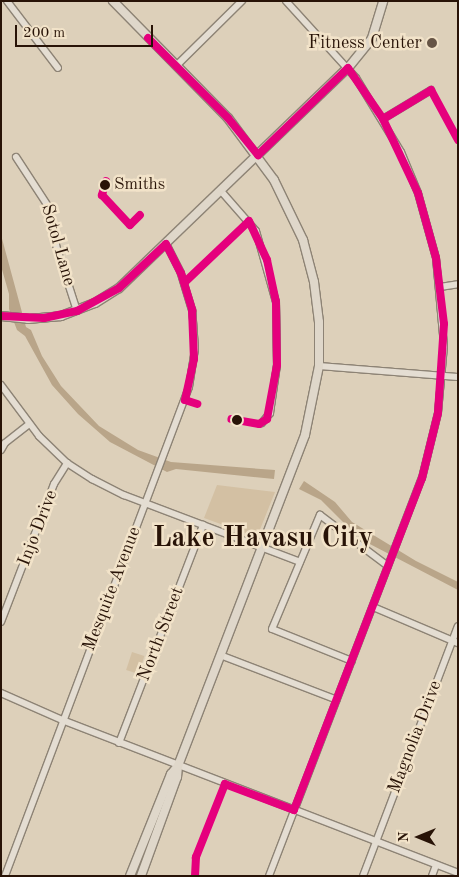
<!DOCTYPE html>
<style>
body{margin:0}
#map{position:relative;width:459px;height:877px;overflow:hidden;background:#ddd0ba;font-family:"Old Standard TT",serif}
div>[style]{position:absolute}
.green>*{inset:0;background:#d3c0a3;transform-origin:0 0}
.water>*{inset:0;background:#b9a589}
.roads{filter:drop-shadow(1px 0 #8d8375) drop-shadow(-1px 0 #8d8375) drop-shadow(0 1px #8d8375) drop-shadow(0 -1px #8d8375)}
.minor>*{height:6px;margin:-3px;padding:0 3px;transform-origin:3px;border-radius:3px;background:#e4ddd2}
.major>*{height:8px;margin:-4px;padding:0 4px;transform-origin:4px;border-radius:4px;background:#dfd7ca}
.bus-1>*{height:8px;margin:-4px;padding:0 4px;transform-origin:4px;border-radius:4px;background:#e5007d}
.dots>*{width:14px;height:14px;translate:-50% -50%;box-sizing:border-box;border:2px solid #f2e3c9;border-radius:50%}
span{translate:-50% -50%;white-space:nowrap;text-align:center;line-height:1.15;-webkit-text-stroke:5px #f2e3c9;paint-order:stroke}
.bus-label{font-size:17px;color:#281307}
.left{translate:0 -50%;text-align:left}
.poi-label{font-size:18px;color:#281307}
.right{translate:-100% -50%;text-align:right}
.street-label{font-size:18px;color:#281307}
.town-label{font-size:28px;color:#281307;font-weight:700}
.frame{position:absolute;inset:0;border:2px solid #281307;pointer-events:none}
.north{position:absolute;left:394px;top:812px;width:50px;height:50px;-webkit-text-stroke:4px #f2e3c9;paint-order:stroke;rotate:270deg;font-size:14px;font-weight:700;line-height:20px;text-align:center;color:#281307}
.north::after{content:'';display:block;margin:auto;width:18px;height:22px;background:#281307;clip-path:polygon(50% 0,100% 100%,50% 72%,0 100%)}
.scale{position:absolute;left:15px;top:25px;width:138px;height:22px;box-sizing:border-box;border:2px solid #281307;border-top:0;padding-left:6px;font-size:15px;line-height:18px;white-space:nowrap;color:#281307;-webkit-text-stroke:4px #f2e3c9;paint-order:stroke}
</style>
<div id="map">
<div class="green">
<i style="clip-path:polygon(217px 485px,275px 492px,257px 537px,204px 518px)"></i>
<i style="left:132px;top:652px;width:13px;height:19px;rotate:18deg"></i>
</div>
<div class="water">
<i style="clip-path:polygon(1px 235px,26px 327px,31px 330px,42px 356px,61px 386px,99px 426px,138px 450px,171px 462px,275px 470px,274px 479px,176px 469px,167px 472px,110px 442px,78px 414px,52px 385px,25px 336px,17px 330px,9px 309px,9px 294px,1px 266px)"></i>
<i style="clip-path:polygon(304px 481px,335px 502px,352px 522px,416px 561px,458px 582px,458px 590px,366px 542px,363px 535px,347px 526px,321px 500px,299px 489px)"></i>
</div>
<div class="roads">
<div class="minor">
<i style="left:7px;top:1px;width:84px;rotate:52.7deg"></i>
<i style="left:176px;top:66px;width:93px;rotate:-44.6deg"></i>
<i style="left:383px;top:119px;width:56px;rotate:-31.1deg"></i>
<i style="left:16px;top:157px;width:59px;rotate:56.9deg"></i>
<i style="left:48px;top:206px;width:44px;rotate:78.2deg"></i>
<i style="left:57px;top:249px;width:65px;rotate:72.1deg"></i>
<i style="left:221px;top:191px;width:53px;rotate:48.8deg"></i>
<i style="left:256px;top:231px;width:74px;rotate:74.3deg"></i>
<i style="left:276px;top:302px;width:63px;rotate:89.1deg"></i>
<i style="left:277px;top:365px;width:49px;rotate:98.3deg"></i>
<i style="left:270px;top:413px;width:13px;rotate:129deg"></i>
<i style="left:440px;top:287px;width:18px;rotate:-9deg"></i>
<i style="left:319px;top:366px;width:139px;rotate:4.5deg"></i>
<i style="left:1px;top:385px;width:64px;rotate:53.3deg"></i>
<i style="left:39px;top:436px;width:39px;rotate:44deg"></i>
<i style="left:67px;top:463px;width:30px;rotate:33deg"></i>
<i style="left:92px;top:479px;width:36px;rotate:27deg"></i>
<i style="left:124px;top:495px;width:188px;rotate:20.8deg"></i>
<i style="left:1px;top:450px;width:8px;rotate:-60deg"></i>
<i style="left:5px;top:443px;width:29px;rotate:-38deg"></i>
<i style="left:373px;top:607px;width:92px;rotate:23deg"></i>
<i style="left:1px;top:622px;width:148px;rotate:-69deg"></i>
<i style="left:54px;top:484px;width:25px;rotate:-58deg"></i>
<i style="left:220px;top:655px;width:125px;rotate:21deg"></i>
<i style="left:352px;top:661px;width:86px;rotate:-158.2deg"></i>
<i style="left:272px;top:629px;width:124px;rotate:-67.2deg"></i>
<i style="left:320px;top:515px;width:85px;rotate:36.9deg"></i>
<i style="left:1px;top:693px;width:67px;rotate:23.9deg"></i>
<i style="left:62px;top:720px;width:425px;rotate:21.1deg"></i>
<i style="left:119px;top:743px;width:234px;rotate:-68.9deg"></i>
<i style="left:5px;top:876px;width:522px;rotate:-69.38deg"></i>
<i style="left:189px;top:387px;width:38px;rotate:-81deg"></i>
<i style="left:195px;top:349px;width:39px;rotate:-94deg"></i>
<i style="left:192px;top:310px;width:39px;rotate:-107deg"></i>
<i style="left:181px;top:273px;width:33px;rotate:-117deg"></i>
<i style="left:269px;top:876px;width:426px;rotate:-69deg"></i>
<i style="left:422px;top:478px;width:67px;rotate:-76.2deg"></i>
<i style="left:438px;top:413px;width:67px;rotate:-84.9deg"></i>
<i style="left:444px;top:346px;width:88px;rotate:-95.2deg"></i>
<i style="left:436px;top:258px;width:67px;rotate:-105.5deg"></i>
<i style="left:418px;top:193px;width:44px;rotate:-112.5deg"></i>
<i style="left:401px;top:152px;width:87px;rotate:-121.3deg"></i>
<i style="left:356px;top:78px;width:104px;rotate:-132.3deg"></i>
<i style="left:363px;top:876px;width:267px;rotate:-69.2deg"></i>
<i style="left:432px;top:876px;width:12px;rotate:-70deg"></i>
</div>
<div class="major">
<i style="left:113px;top:1px;width:164px;rotate:45.5deg"></i>
<i style="left:228px;top:118px;width:77px;rotate:53.4deg"></i>
<i style="left:274px;top:180px;width:67px;rotate:64.2deg"></i>
<i style="left:303px;top:240px;width:43px;rotate:75.3deg"></i>
<i style="left:314px;top:282px;width:40px;rotate:82.9deg"></i>
<i style="left:319px;top:322px;width:44px;rotate:90deg"></i>
<i style="left:319px;top:366px;width:70px;rotate:101.5deg"></i>
<i style="left:305px;top:435px;width:355px;rotate:111deg"></i>
<i style="left:178px;top:766px;width:11px;rotate:95deg"></i>
<i style="left:177px;top:777px;width:105px;rotate:110deg"></i>
<i style="left:1px;top:316px;width:27px;rotate:6deg"></i>
<i style="left:28px;top:319px;width:33px;rotate:-5deg"></i>
<i style="left:61px;top:316px;width:36px;rotate:-21deg"></i>
<i style="left:95px;top:303px;width:28px;rotate:-32deg"></i>
<i style="left:119px;top:288px;width:318px;rotate:-43.9deg"></i>
<i style="left:348px;top:68px;width:38px;rotate:-51deg"></i>
<i style="left:372px;top:38px;width:39px;rotate:-73deg"></i>
<i style="left:130px;top:876px;width:110px;rotate:-68.1deg"></i>
<i style="left:171px;top:774px;width:11px;rotate:-49deg"></i>
</div>
</div>
<div class="bus-1">
<i style="left:148px;top:38px;width:113px;rotate:45deg"></i>
<i style="left:228px;top:118px;width:48px;rotate:51deg"></i>
<i style="left:258px;top:155px;width:125px;rotate:-44deg"></i>
<i style="left:348px;top:68px;width:62px;rotate:55.5deg"></i>
<i style="left:383px;top:119px;width:82px;rotate:64.7deg"></i>
<i style="left:418px;top:193px;width:67px;rotate:74.5deg"></i>
<i style="left:436px;top:258px;width:66px;rotate:83.1deg"></i>
<i style="left:444px;top:324px;width:89px;rotate:93.9deg"></i>
<i style="left:438px;top:413px;width:67px;rotate:103.8deg"></i>
<i style="left:422px;top:478px;width:356px;rotate:111.1deg"></i>
<i style="left:294px;top:810px;width:74px;rotate:-159.4deg"></i>
<i style="left:225px;top:784px;width:79px;rotate:111.7deg"></i>
<i style="left:196px;top:857px;width:19px;rotate:93deg"></i>
<i style="left:383px;top:119px;width:56px;rotate:-31.1deg"></i>
<i style="left:431px;top:90px;width:57px;rotate:61.6deg"></i>
<i style="left:106px;top:181px;width:15px;rotate:106deg"></i>
<i style="left:102px;top:195px;width:41px;rotate:47deg"></i>
<i style="left:130px;top:225px;width:14px;rotate:-45deg"></i>
<i style="left:185px;top:282px;width:88px;rotate:-43.6deg"></i>
<i style="left:249px;top:221px;width:43px;rotate:65.2deg"></i>
<i style="left:267px;top:260px;width:43px;rotate:77.9deg"></i>
<i style="left:276px;top:302px;width:63px;rotate:89.1deg"></i>
<i style="left:277px;top:365px;width:55px;rotate:100.5deg"></i>
<i style="left:267px;top:419px;width:9px;rotate:148deg"></i>
<i style="left:259px;top:424px;width:28px;rotate:-170deg"></i>
<i style="left:1px;top:316px;width:43px;rotate:2.7deg"></i>
<i style="left:44px;top:318px;width:34px;rotate:-12deg"></i>
<i style="left:77px;top:311px;width:48px;rotate:-28.7deg"></i>
<i style="left:119px;top:288px;width:64px;rotate:-43.1deg"></i>
<i style="left:166px;top:244px;width:33px;rotate:63deg"></i>
<i style="left:181px;top:273px;width:39px;rotate:73deg"></i>
<i style="left:192px;top:310px;width:49px;rotate:87.7deg"></i>
<i style="left:194px;top:359px;width:42px;rotate:102.4deg"></i>
<i style="left:185px;top:400px;width:13px;rotate:18deg"></i>
</div>
<div class="dots">
<i style="left:432px;top:43px;background:#675546"></i>
<i style="left:105px;top:185px;background:#281307"></i>
<i style="left:237px;top:420px;background:#281307"></i>
</div>
<div class="bus-label">
<span class="left" style="left:114px;top:185px">Smiths</span>
</div>
<div class="poi-label">
<span class="right" style="left:422px;top:43px">Fitness Center</span>
</div>
<div class="street-label">
<span style="left:58px;top:245px;rotate:74deg">Sotol Lane</span>
<span style="left:38px;top:528px;rotate:-69deg">Injo Drive</span>
<span style="left:112px;top:589px;rotate:-69deg">Mesquite Avenue</span>
<span style="left:161px;top:634px;rotate:-69deg">North Street</span>
<span style="left:415px;top:737px;rotate:-69deg">Magnolia Drive</span>
</div>
<div class="town-label">
<span style="left:263px;top:539px">Lake Havasu City</span>
</div>
<div class="frame"></div>
<div class="north">N</div>
<div class="scale">200 m</div>
</div>
